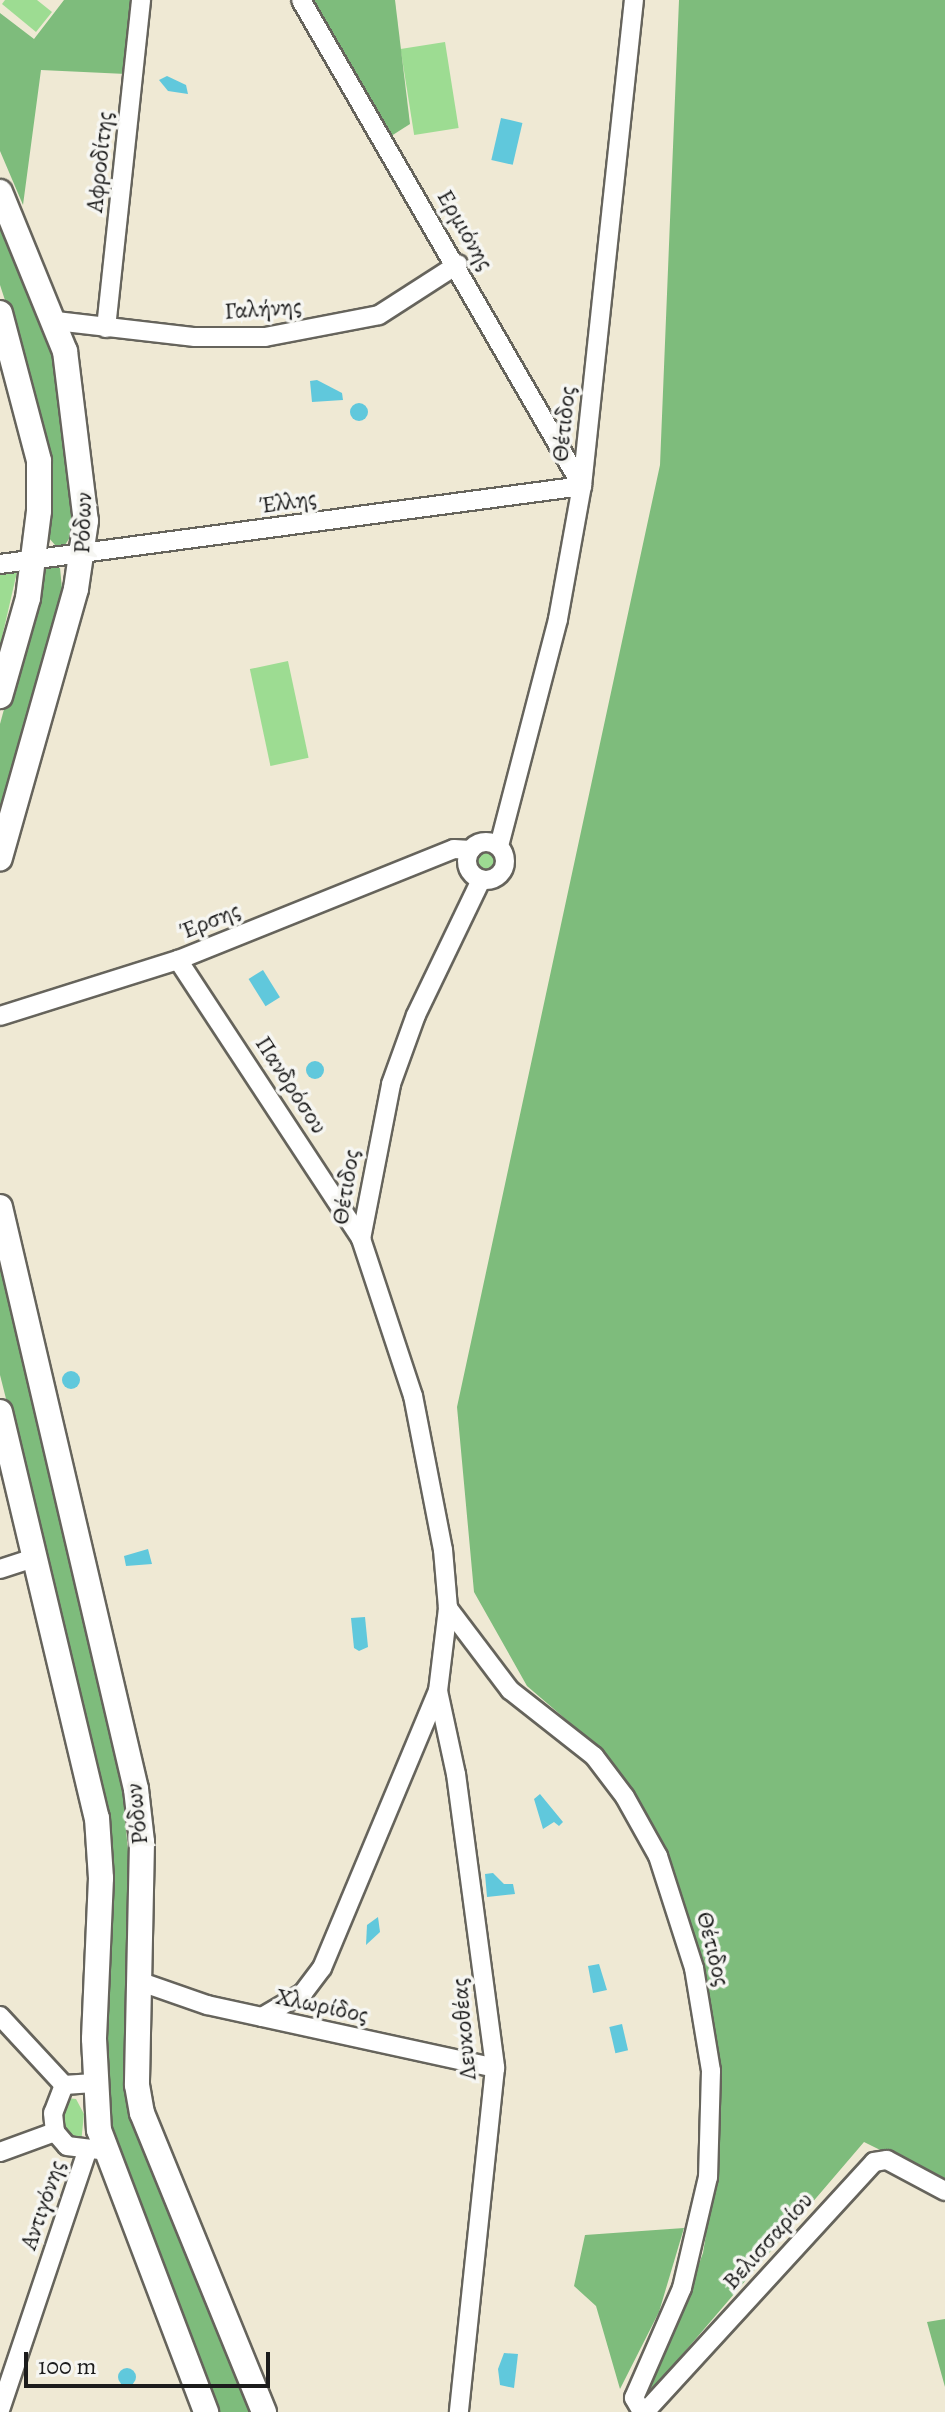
<!DOCTYPE html>
<meta charset="utf-8">
<style>
body{margin:0}
#map{position:relative;width:945px;height:2412px;overflow:hidden;background:#efe9d4;font-family:Alegreya,serif}
div>[style]{position:absolute}
.green>*{inset:0;background:#9ddc92;transform-origin:0 0}
.round{border-radius:50%}
.forest>*{inset:0;background:#7ebc7c}
.water>*{inset:0;background:#60c8dc;transform-origin:0 0}
.roads{filter:drop-shadow(2px 0 #66645c) drop-shadow(-2px 0 #66645c) drop-shadow(0 2px #66645c) drop-shadow(0 -2px #66645c)}
.minor>*{height:18px;margin:-9px;padding:0 9px;transform-origin:9px;border-radius:9px;background:#fff}
.minor>.ring{margin:-9px;padding:0;box-sizing:content-box;background:none;border:18px solid #fff;border-radius:50%}
.tertiary>*{height:24px;margin:-12px;padding:0 12px;transform-origin:12px;border-radius:12px;background:#fff}
span{translate:-50% -50%;white-space:nowrap;text-align:center;line-height:1.15;-webkit-text-stroke:7px #f6f6f2;paint-order:stroke}
.street-label{font-size:24px;color:#1c1c1c}
.scale{position:absolute;left:24px;top:2352px;width:246px;height:36px;box-sizing:border-box;border:4px solid #1c1c1c;border-top:0;padding-left:10px;font-size:24px;line-height:28px;white-space:nowrap;color:#1c1c1c;-webkit-text-stroke:6px #f6f6f2;paint-order:stroke}
</style>
<div id="map">
<div class="green">
<i style="clip-path:polygon(5px 0,37px 0,52px 12px,36px 32px,2px 4px)"></i>
<i style="left:445px;top:42px;width:87px;height:45px;rotate:81deg"></i>
<i style="clip-path:polygon(17px 572px,0 646px,0 574px)"></i>
<i style="left:288px;top:661px;width:99px;height:39px;rotate:78deg"></i>
<i class="round" style="left:475px;top:850px;width:22px;height:22px"></i>
<i style="clip-path:polygon(67px 2098px,76px 2099px,84px 2114px,81px 2143px,63px 2135px,61px 2121px)"></i>
</div>
<div class="forest">
<i style="clip-path:polygon(64px 0,134px 0,126px 74px,41px 70px,23px 205px,0 151px,0 13px,34px 39px)"></i>
<i style="clip-path:polygon(307px 0,395px 0,410px 124px,388px 138px)"></i>
<i style="clip-path:polygon(679px 0,945px 0,945px 2182px,864px 2142px,646px 2397px,641px 2389px,679px 2317px,703px 2253px,717px 2165px,702px 1964px,647px 1816px,590px 1740px,527px 1686px,474px 1592px,457px 1407px,660px 465px)"></i>
<i style="clip-path:polygon(0 217px,54px 348px,79px 523px,65px 545px,55px 545px,49px 538px,23px 355px,0 285px)"></i>
<i style="clip-path:polygon(49px 566px,60px 568px,63px 599px,0 822px,0 724px,40px 576px)"></i>
<i style="clip-path:polygon(0 1240px,117px 1730px,133px 1906px,136px 2125px,251px 2412px,214px 2412px,111px 2124px,105px 2014px,108px 1833px,98px 1763px,0 1375px)"></i>
<i style="clip-path:polygon(684px 2228px,659px 2312px,620px 2389px,596px 2306px,574px 2286px,585px 2235px)"></i>
<i style="clip-path:polygon(945px 2319px,945px 2387px,927px 2322px)"></i>
</div>
<div class="water">
<i style="clip-path:polygon(167px 76px,186px 85px,188px 94px,168px 91px,159px 80px)"></i>
<i style="left:501px;top:118px;width:22px;height:43px;rotate:13deg"></i>
<i style="clip-path:polygon(317px 380px,342px 393px,343px 400px,312px 402px,310px 381px)"></i>
<i class="round" style="left:350px;top:403px;width:18px;height:18px"></i>
<i style="left:263px;top:970px;width:32px;height:17px;rotate:58deg"></i>
<i class="round" style="left:306px;top:1061px;width:18px;height:18px"></i>
<i class="round" style="left:62px;top:1371px;width:18px;height:18px"></i>
<i style="clip-path:polygon(148px 1549px,152px 1564px,126px 1566px,124px 1556px)"></i>
<i style="clip-path:polygon(365px 1617px,368px 1647px,359px 1651px,354px 1648px,351px 1618px)"></i>
<i style="clip-path:polygon(540px 1794px,563px 1822px,559px 1826px,554px 1822px,543px 1829px,534px 1799px)"></i>
<i style="clip-path:polygon(493px 1873px,504px 1884px,513px 1884px,515px 1894px,487px 1897px,485px 1874px)"></i>
<i style="clip-path:polygon(378px 1917px,380px 1932px,366px 1945px,367px 1925px)"></i>
<i style="clip-path:polygon(599px 1964px,607px 1990px,593px 1993px,588px 1966px)"></i>
<i style="left:622px;top:2024px;width:27px;height:13px;rotate:77deg"></i>
<i style="clip-path:polygon(504px 2353px,518px 2354px,514px 2388px,500px 2385px,498px 2369px)"></i>
<i class="round" style="left:118px;top:2368px;width:18px;height:18px"></i>
</div>
<div class="roads">
<div class="minor">
<i style="left:56px;top:321px;width:140px;rotate:6.6deg"></i>
<i style="left:195px;top:337px;width:70px"></i>
<i style="left:265px;top:337px;width:116px;rotate:-10.9deg"></i>
<i style="left:379px;top:315px;width:94px;rotate:-32.8deg"></i>
<i style="left:106px;top:328px;width:330px;rotate:-83.9deg"></i>
<i style="left:0;top:564px;width:587px;rotate:-7.63deg"></i>
<i style="left:582px;top:486px;width:561px;rotate:-120.04deg"></i>
<i class="ring" style="left:467px;top:842px;width:20px;height:20px"></i>
<i style="left:499px;top:846px;width:235px;rotate:-75.4deg"></i>
<i style="left:558px;top:619px;width:135px;rotate:-79.8deg"></i>
<i style="left:582px;top:486px;width:489px;rotate:-83.9deg"></i>
<i style="left:178px;top:960px;width:334px;rotate:56.7deg"></i>
<i style="left:0;top:1016px;width:187px;rotate:-17.5deg"></i>
<i style="left:178px;top:960px;width:297px;rotate:-21.9deg"></i>
<i style="left:454px;top:849px;width:17px;rotate:3deg"></i>
<i style="left:0;top:1569px;width:38px;rotate:-18deg"></i>
<i style="left:448px;top:1608px;width:103px;rotate:52.9deg"></i>
<i style="left:510px;top:1690px;width:107px;rotate:38.2deg"></i>
<i style="left:594px;top:1756px;width:51px;rotate:52.9deg"></i>
<i style="left:625px;top:1797px;width:68px;rotate:60.8deg"></i>
<i style="left:658px;top:1856px;width:118px;rotate:72.2deg"></i>
<i style="left:694px;top:1968px;width:104px;rotate:80.6deg"></i>
<i style="left:711px;top:2071px;width:106px;rotate:91.6deg"></i>
<i style="left:708px;top:2177px;width:114px;rotate:103.2deg"></i>
<i style="left:682px;top:2288px;width:120px;rotate:113.6deg"></i>
<i style="left:634px;top:2398px;width:16px;rotate:60deg"></i>
<i style="left:438px;top:1691px;width:85px;rotate:77.8deg"></i>
<i style="left:456px;top:1774px;width:297px;rotate:82.4deg"></i>
<i style="left:495px;top:2068px;width:346px;rotate:96deg"></i>
<i style="left:141px;top:1982px;width:70px;rotate:19.2deg"></i>
<i style="left:207px;top:2005px;width:295px;rotate:12.3deg"></i>
<i style="left:0;top:2016px;width:94px;rotate:47.2deg"></i>
<i style="left:64px;top:2085px;width:30px;rotate:-4deg"></i>
<i style="left:262px;top:2017px;width:48px;rotate:-30.3deg"></i>
<i style="left:303px;top:1993px;width:31px;rotate:-53deg"></i>
<i style="left:322px;top:1968px;width:300px;rotate:-67.3deg"></i>
<i style="left:438px;top:1691px;width:84px;rotate:-83.1deg"></i>
<i style="left:448px;top:1608px;width:58px;rotate:-94.9deg"></i>
<i style="left:443px;top:1550px;width:157px;rotate:-101deg"></i>
<i style="left:413px;top:1396px;width:165px;rotate:-108.3deg"></i>
<i style="left:361px;top:1239px;width:158px;rotate:-79deg"></i>
<i style="left:391px;top:1084px;width:73px;rotate:-70.1deg"></i>
<i style="left:416px;top:1015px;width:150px;rotate:-64.3deg"></i>
<i style="left:64px;top:2085px;width:30px;rotate:111deg"></i>
<i style="left:53px;top:2113px;width:19px;rotate:84deg"></i>
<i style="left:55px;top:2132px;width:18px;rotate:49deg"></i>
<i style="left:67px;top:2146px;width:31px;rotate:7deg"></i>
<i style="left:0;top:2152px;width:59px;rotate:-20deg"></i>
<i style="left:0;top:2410px;width:272px;rotate:-71.4deg"></i>
<i style="left:645px;top:2412px;width:339px;rotate:-47.5deg"></i>
<i style="left:874px;top:2162px;width:13px;rotate:-9deg"></i>
<i style="left:887px;top:2160px;width:66px;rotate:28.1deg"></i>
</div>
<div class="tertiary">
<i style="left:0;top:192px;width:172px;rotate:67.8deg"></i>
<i style="left:65px;top:351px;width:171px;rotate:83deg"></i>
<i style="left:86px;top:521px;width:69px;rotate:98.4deg"></i>
<i style="left:76px;top:589px;width:280px;rotate:105.8deg"></i>
<i style="left:0;top:313px;width:153px;rotate:75.2deg"></i>
<i style="left:39px;top:461px;width:50px;rotate:90deg"></i>
<i style="left:39px;top:511px;width:88px;rotate:97.2deg"></i>
<i style="left:28px;top:598px;width:102px;rotate:105.9deg"></i>
<i style="left:0;top:1207px;width:598px;rotate:76.85deg"></i>
<i style="left:136px;top:1789px;width:53px;rotate:83.5deg"></i>
<i style="left:142px;top:1842px;width:243px;rotate:91.2deg"></i>
<i style="left:137px;top:2085px;width:28px;rotate:80deg"></i>
<i style="left:142px;top:2113px;width:323px;rotate:67.8deg"></i>
<i style="left:0;top:1412px;width:417px;rotate:76.6deg"></i>
<i style="left:97px;top:1818px;width:60px;rotate:86.2deg"></i>
<i style="left:101px;top:1878px;width:161px;rotate:92.5deg"></i>
<i style="left:94px;top:2039px;width:91px;rotate:86.9deg"></i>
<i style="left:99px;top:2130px;width:302px;rotate:69.2deg"></i>
</div>
</div>
<div class="street-label">
<span style="left:100px;top:162px;rotate:-84deg">Αφροδίτης</span>
<span style="left:465px;top:230px;rotate:60deg">Ερμιόνης</span>
<span style="left:263px;top:309px;rotate:-4deg">Γαλήνης</span>
<span style="left:564px;top:424px;rotate:-84deg">Θέτιδος</span>
<span style="left:288px;top:502px;rotate:-8deg">Έλλης</span>
<span style="left:83px;top:523px;rotate:-88deg">Ρόδων</span>
<span style="left:210px;top:921px;rotate:-22deg">Έρσης</span>
<span style="left:291px;top:1085px;rotate:57deg">Πανδρόσου</span>
<span style="left:346px;top:1187px;rotate:-81deg">Θέτιδος</span>
<span style="left:137px;top:1814px;rotate:-96deg">Ρόδων</span>
<span style="left:713px;top:1949px;rotate:76deg">Θέτιδος</span>
<span style="left:322px;top:2006px;rotate:12deg">Χλωρίδος</span>
<span style="left:464px;top:2029px;rotate:-95deg">Λευκοθέας</span>
<span style="left:43px;top:2205px;rotate:-71deg">Αντιγόνης</span>
<span style="left:768px;top:2241px;rotate:-48deg">Βελισσαρίου</span>
</div>
<div class="scale">100 m</div>
</div>
